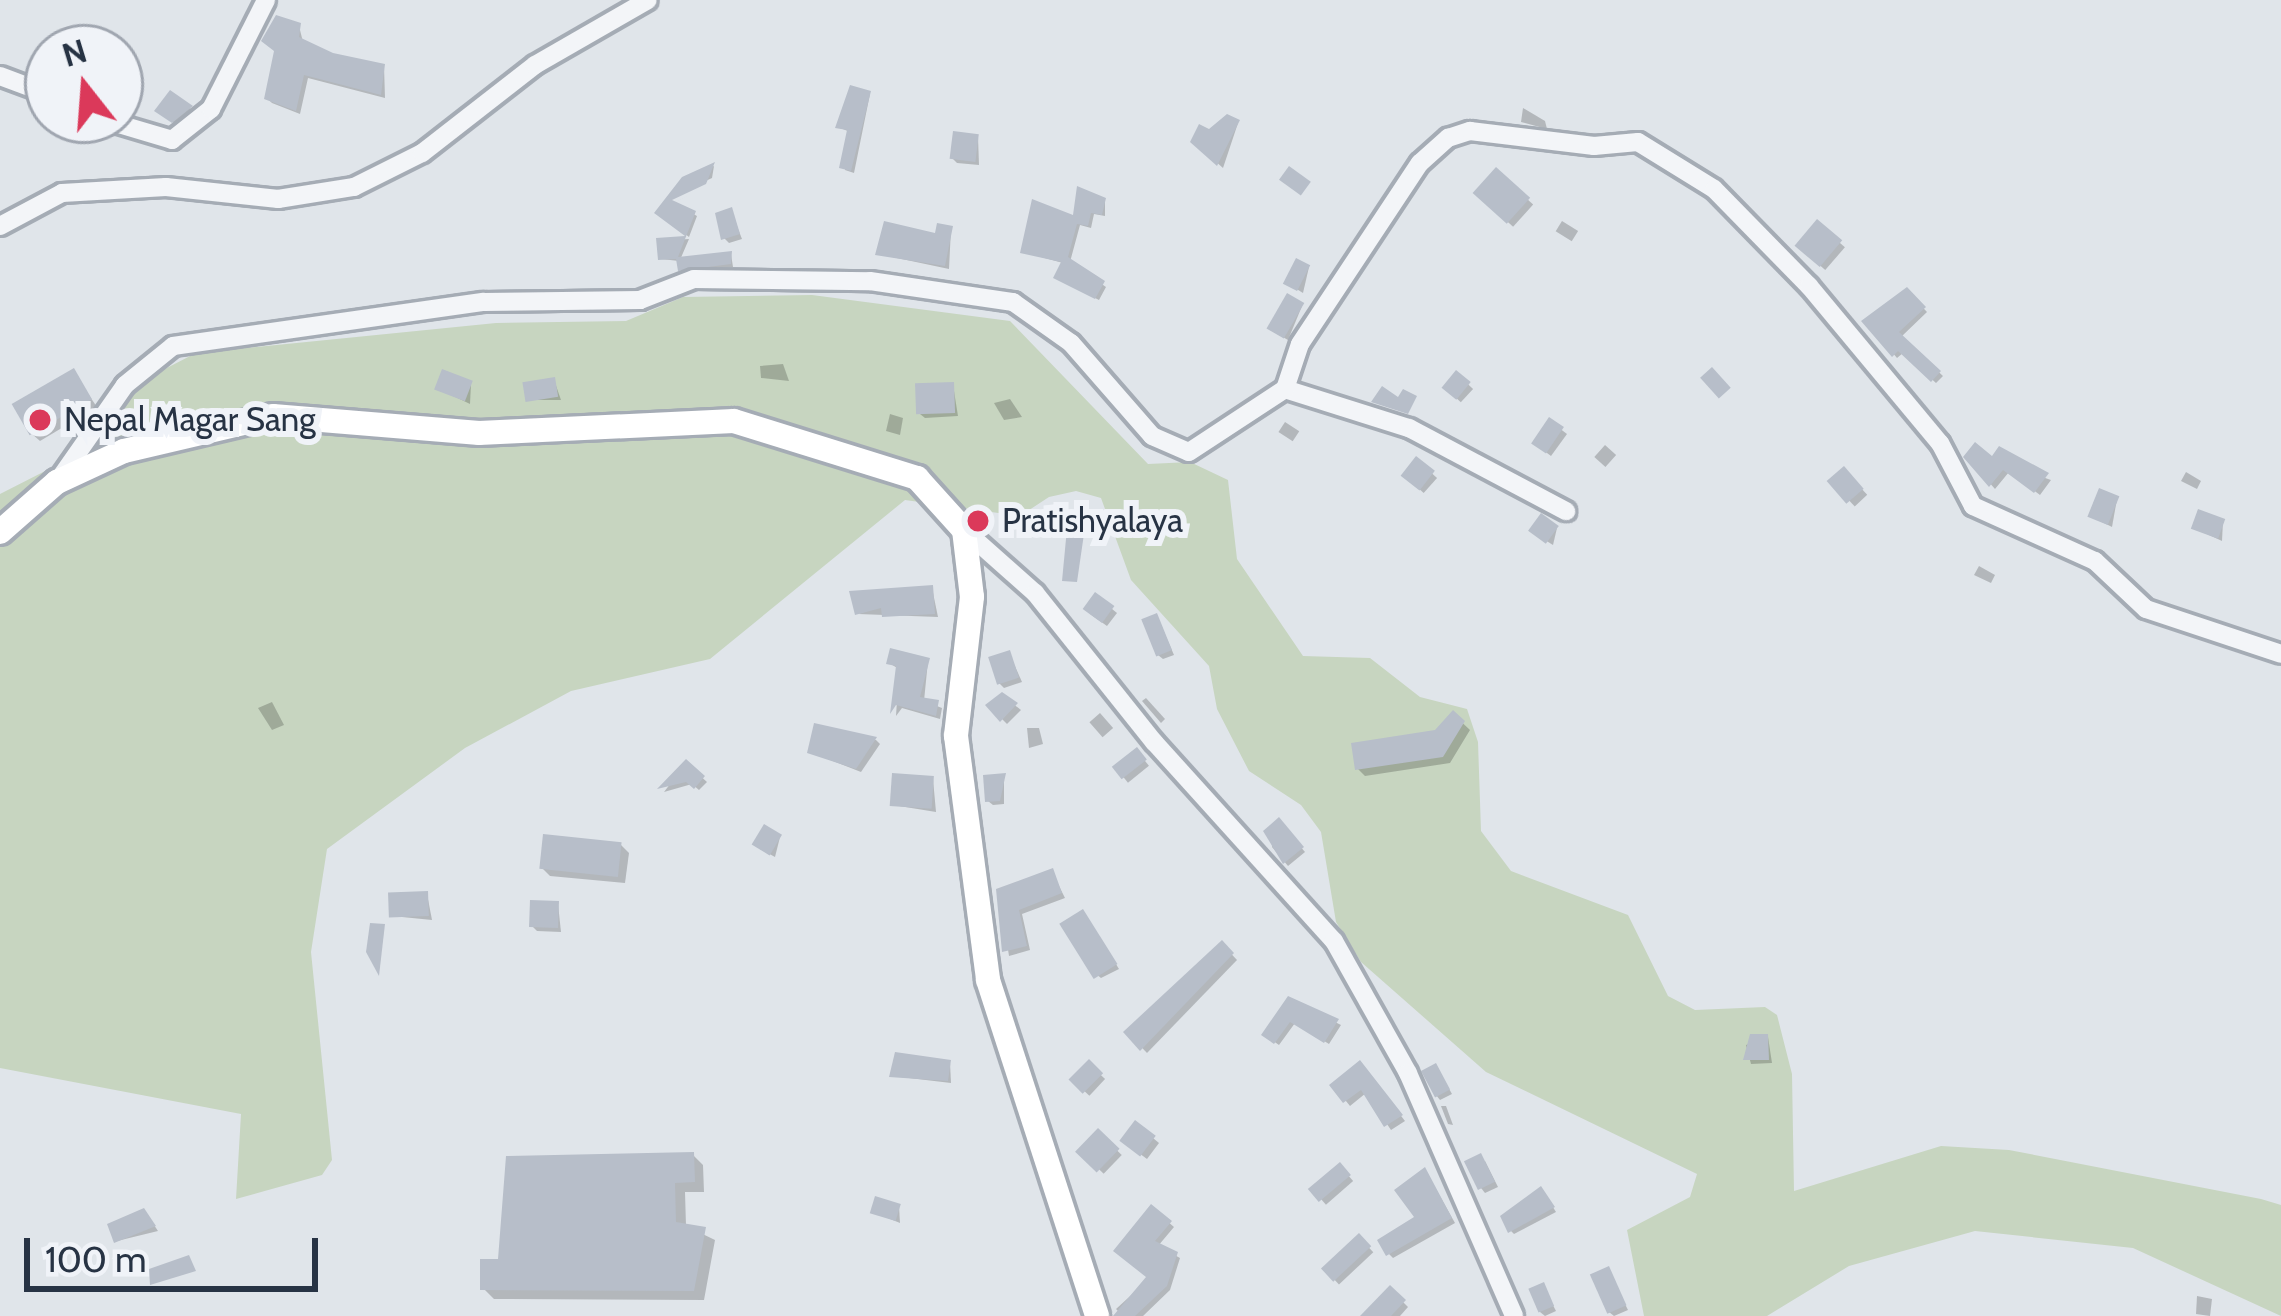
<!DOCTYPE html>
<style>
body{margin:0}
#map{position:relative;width:2281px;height:1316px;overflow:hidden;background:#e0e5ea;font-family:Cabin,sans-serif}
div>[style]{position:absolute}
.green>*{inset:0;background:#c7d5c0}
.shadow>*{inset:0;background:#0003;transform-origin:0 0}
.building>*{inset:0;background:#b7bec9;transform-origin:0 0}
.roads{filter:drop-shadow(3px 0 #a5acb5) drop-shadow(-3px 0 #a5acb5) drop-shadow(0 3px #a5acb5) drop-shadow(0 -3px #a5acb5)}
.minor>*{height:18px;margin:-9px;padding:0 9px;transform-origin:9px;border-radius:9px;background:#f3f5f8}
.major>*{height:24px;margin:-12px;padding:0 12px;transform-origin:12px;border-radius:12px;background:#fff}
.dots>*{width:33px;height:33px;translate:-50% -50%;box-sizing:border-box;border:6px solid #f0f3f8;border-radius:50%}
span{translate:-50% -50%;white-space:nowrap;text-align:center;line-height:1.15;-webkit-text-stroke:12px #f0f3f8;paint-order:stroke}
.poi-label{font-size:33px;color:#273344}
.left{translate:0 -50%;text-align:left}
.north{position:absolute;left:24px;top:24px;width:120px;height:120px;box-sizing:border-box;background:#f0f3f8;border:3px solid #a0a6b0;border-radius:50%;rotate:343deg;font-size:33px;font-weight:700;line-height:48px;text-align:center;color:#273344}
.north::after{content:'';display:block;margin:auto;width:42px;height:54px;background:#db395a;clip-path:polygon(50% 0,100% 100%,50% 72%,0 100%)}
.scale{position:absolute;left:24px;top:1238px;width:294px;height:54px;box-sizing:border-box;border:6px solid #273344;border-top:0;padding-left:15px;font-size:36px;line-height:42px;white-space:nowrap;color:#273344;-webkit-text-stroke:9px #f0f3f8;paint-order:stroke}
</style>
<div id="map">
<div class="green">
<i style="clip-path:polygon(812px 295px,1010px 321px,1148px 464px,1190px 462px,1228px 480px,1237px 559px,1303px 656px,1370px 658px,1420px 697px,1467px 709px,1478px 742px,1481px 831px,1511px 871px,1628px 915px,1668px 996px,1695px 1010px,1765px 1007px,1777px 1015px,1792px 1074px,1794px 1191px,1941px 1146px,2009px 1150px,2261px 1199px,2281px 1205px,2281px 1316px,2133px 1248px,1975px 1231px,1849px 1266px,1767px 1316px,1644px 1316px,1627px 1230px,1690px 1197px,1697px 1174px,1486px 1072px,1361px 962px,1336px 922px,1321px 832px,1301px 805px,1249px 771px,1217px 709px,1209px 666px,1131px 580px,1101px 498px,1076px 491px,1049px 497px,1020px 516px,905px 500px,710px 659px,571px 691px,465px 748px,327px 849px,311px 952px,332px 1160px,322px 1175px,236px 1199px,241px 1114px,0 1068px,0 494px,53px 467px,159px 372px,196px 353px,496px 323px,626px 321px,683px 297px)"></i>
</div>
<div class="shadow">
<i style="clip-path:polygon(299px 26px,303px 42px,332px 56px,384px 66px,385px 98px,308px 78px,300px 114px,272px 103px,267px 98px)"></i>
<i style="clip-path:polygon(170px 94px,195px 112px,178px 126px,163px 115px)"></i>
<i style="clip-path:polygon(870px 94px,854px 173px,845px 170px,850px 132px,838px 127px)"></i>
<i style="clip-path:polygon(1523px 108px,1545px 121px,1547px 129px,1521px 122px)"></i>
<i style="clip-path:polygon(1238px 123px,1223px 168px,1194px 142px,1210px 133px)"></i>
<i style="clip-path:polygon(978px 137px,979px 165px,957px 163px,952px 158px)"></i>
<i style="clip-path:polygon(714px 166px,712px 178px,671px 197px,671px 204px,709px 186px,673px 203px,697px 216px,689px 237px,658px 213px,684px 180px)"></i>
<i style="left:1496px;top:171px;width:50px;height:30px;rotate:42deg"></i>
<i style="clip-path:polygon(1105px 201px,1105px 216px,1094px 214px,1091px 228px,1080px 225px,1070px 262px,1106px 287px,1099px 300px,1060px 280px,1063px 263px,1023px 252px)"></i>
<i style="clip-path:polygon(731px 211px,742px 239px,729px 243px,724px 238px)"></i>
<i style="left:1562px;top:221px;width:19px;height:12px;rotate:32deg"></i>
<i style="left:1817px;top:223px;width:37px;height:30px;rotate:41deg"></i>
<i style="clip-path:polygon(951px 229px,949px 269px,878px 254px,938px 236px)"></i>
<i style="clip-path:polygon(689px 239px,680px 260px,731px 254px,733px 267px,684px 272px,679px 261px,661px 259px,659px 241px)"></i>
<i style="clip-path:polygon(1309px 267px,1303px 293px,1287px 283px)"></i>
<i style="clip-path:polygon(1907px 291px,1927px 312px,1901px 337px,1943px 376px,1936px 383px,1903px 353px,1897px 358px,1866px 321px)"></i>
<i style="clip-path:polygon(1302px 306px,1288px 340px,1274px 332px)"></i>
<i style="clip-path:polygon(783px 364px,789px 381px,761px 378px,760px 366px)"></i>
<i style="clip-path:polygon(73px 372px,97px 407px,40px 441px,32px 434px)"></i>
<i style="left:1457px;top:374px;width:22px;height:18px;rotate:43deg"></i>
<i style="clip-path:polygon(554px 380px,561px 400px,527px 400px)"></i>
<i style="clip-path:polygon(471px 384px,470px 404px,437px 388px)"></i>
<i style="clip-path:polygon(953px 385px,958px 416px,925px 418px,920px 414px)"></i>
<i style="clip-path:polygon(1010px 399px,1022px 417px,1004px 420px,994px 403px)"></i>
<i style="clip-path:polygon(890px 414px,903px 418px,900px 435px,886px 431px)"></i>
<i style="clip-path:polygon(1550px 421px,1567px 434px,1551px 456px,1539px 447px)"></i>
<i style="left:1285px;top:422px;width:17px;height:12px;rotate:33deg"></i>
<i style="left:1605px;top:445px;width:15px;height:16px;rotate:42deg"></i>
<i style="clip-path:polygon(1967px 457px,1992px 460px,2051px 480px,2040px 495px,2009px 472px,1995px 489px)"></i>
<i style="left:1417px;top:460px;width:27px;height:20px;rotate:42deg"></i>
<i style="left:1844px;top:470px;width:34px;height:17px;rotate:47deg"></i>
<i style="clip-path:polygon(2186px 472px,2201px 481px,2197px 489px,2181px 481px)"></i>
<i style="clip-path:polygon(2117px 499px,2112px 527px,2090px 516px)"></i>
<i style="clip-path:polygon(2223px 521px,2222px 541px,2194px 528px)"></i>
<i style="clip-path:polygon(1557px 528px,1553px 545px,1537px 535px)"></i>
<i style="clip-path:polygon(1979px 566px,1995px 575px,1991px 583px,1974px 575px)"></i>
<i style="clip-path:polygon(932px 588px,938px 617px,858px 614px)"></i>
<i style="clip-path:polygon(1096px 596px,1117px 613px,1107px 626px,1090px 614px)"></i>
<i style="clip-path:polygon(1157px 616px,1174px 655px,1163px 659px,1158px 655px)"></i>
<i style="clip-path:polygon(1009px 653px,1022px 682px,1004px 688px,999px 683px)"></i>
<i style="clip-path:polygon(928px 661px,924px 701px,942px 708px,940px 719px,902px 708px,896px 716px,899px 669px,889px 663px)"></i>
<i style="clip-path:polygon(1002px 695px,1021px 710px,1007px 724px,989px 706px)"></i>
<i style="clip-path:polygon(1146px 698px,1165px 719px,1161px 723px,1142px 701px)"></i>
<i style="clip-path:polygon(272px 702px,284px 725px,272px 730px,258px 708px)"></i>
<i style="left:1100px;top:713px;width:20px;height:14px;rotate:49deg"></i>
<i style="clip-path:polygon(1453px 714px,1470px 730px,1450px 763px,1365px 776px,1358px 769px,1436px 733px)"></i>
<i style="clip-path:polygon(816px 726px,876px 740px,880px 744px,861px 772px,810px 752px)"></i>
<i style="clip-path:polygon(1027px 728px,1039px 728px,1043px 744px,1029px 748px)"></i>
<i style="left:1137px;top:751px;width:19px;height:27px;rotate:51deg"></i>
<i style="clip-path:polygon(686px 763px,707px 782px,699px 790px,692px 784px,664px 792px)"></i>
<i style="clip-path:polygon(1004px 776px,1004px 804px,993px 805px,988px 801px)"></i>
<i style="clip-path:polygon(933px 779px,936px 812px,893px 805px)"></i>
<i style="clip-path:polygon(1279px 821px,1305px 852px,1288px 866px,1272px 847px)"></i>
<i style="clip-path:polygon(780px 837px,775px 857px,760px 849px)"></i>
<i style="clip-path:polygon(621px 845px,629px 853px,625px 883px,550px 876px,542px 868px)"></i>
<i style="clip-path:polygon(1052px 872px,1065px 898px,1022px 914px,1030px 950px,1009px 956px,999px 891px)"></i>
<i style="clip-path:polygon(427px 894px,432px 920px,392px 916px)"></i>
<i style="clip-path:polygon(558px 904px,561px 932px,537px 931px,532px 926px)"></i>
<i style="clip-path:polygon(1087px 917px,1119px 969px,1101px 978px,1096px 974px)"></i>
<i style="clip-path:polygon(1222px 944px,1237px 960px,1147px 1053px,1127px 1032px)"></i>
<i style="clip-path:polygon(1289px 999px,1341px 1025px,1329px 1044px,1295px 1023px,1279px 1045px,1269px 1038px)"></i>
<i style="clip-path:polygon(1768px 1037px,1772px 1063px,1751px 1064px,1746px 1045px)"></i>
<i style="clip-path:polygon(950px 1063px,951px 1083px,892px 1076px)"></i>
<i style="left:1089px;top:1064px;width:22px;height:23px;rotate:43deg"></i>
<i style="clip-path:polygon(1436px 1066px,1452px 1094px,1440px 1100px,1436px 1095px)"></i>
<i style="clip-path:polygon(1364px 1068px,1405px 1121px,1391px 1130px,1366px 1093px,1350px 1106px,1333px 1085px)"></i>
<i style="clip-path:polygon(1441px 1106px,1446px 1106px,1453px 1125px,1448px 1124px)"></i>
<i style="clip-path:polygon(1136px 1124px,1159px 1143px,1147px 1159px,1128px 1145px)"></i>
<i style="left:1098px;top:1132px;width:33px;height:26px;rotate:44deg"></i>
<i style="clip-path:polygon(693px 1155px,703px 1165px,704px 1192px,685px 1192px,686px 1226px,715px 1240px,704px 1300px,494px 1299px,483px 1288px,501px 1262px)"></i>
<i style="clip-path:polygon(1485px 1161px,1498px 1187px,1485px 1193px,1481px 1188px)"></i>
<i style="left:1340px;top:1166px;width:20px;height:36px;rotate:49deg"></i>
<i style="clip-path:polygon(1428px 1175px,1455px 1223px,1393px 1258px,1389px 1254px,1419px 1218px)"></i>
<i style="clip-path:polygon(1544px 1193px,1556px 1212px,1514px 1234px,1511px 1231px)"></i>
<i style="clip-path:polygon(899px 1206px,900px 1223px,873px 1212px)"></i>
<i style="clip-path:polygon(1152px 1208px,1174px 1227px,1158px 1246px,1180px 1258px,1170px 1290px,1143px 1316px,1123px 1316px,1116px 1309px,1150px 1278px)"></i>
<i style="clip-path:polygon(148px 1216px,158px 1231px,117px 1241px)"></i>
<i style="left:1359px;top:1237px;width:21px;height:47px;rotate:47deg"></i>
<i style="clip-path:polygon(1608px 1270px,1628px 1310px,1614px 1316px,1609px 1312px)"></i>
<i style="clip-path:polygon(1543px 1286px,1556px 1311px,1545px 1316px,1540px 1312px)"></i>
<i style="clip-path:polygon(1390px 1289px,1408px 1307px,1400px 1316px,1364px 1316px)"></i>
<i style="clip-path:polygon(2197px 1296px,2212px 1299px,2210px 1316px,2196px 1314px)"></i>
</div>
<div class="building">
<i style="clip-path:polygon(276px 15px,301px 23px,299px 37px,333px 53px,385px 64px,381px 95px,304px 75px,296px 111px,264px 99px,274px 51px,261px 41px)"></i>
<i style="clip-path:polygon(850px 85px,871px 91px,851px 171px,839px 168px,847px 130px,835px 128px)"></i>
<i style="clip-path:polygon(170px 90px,193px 106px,172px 123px,154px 111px)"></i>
<i style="clip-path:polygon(1227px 114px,1240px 120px,1217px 166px,1190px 142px,1199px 124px,1209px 129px)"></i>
<i style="left:953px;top:131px;width:26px;height:28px;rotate:7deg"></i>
<i style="clip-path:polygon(715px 162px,706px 184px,672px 200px,696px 211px,678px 257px,732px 251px,731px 264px,678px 271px,676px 259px,658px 260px,656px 238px,685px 236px,654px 213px,682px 177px)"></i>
<i style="left:1289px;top:166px;width:27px;height:17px;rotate:36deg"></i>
<i style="left:1496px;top:167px;width:46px;height:35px;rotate:42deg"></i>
<i style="clip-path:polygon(1077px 186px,1106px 198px,1102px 215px,1091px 213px,1088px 226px,1077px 224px,1068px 257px,1105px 281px,1095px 299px,1053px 278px,1061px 262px,1020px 253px,1032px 199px,1073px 215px)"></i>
<i style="clip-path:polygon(732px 207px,740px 234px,721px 240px,715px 213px)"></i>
<i style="left:1817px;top:219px;width:33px;height:35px;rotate:40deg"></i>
<i style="clip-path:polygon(884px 221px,935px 233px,937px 223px,953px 226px,945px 266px,875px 255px)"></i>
<i style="left:1296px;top:258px;width:16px;height:29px;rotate:27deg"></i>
<i style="clip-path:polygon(1907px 287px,1926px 307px,1899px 332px,1941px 371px,1931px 382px,1898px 351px,1892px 357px,1861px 321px)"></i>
<i style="left:1287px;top:293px;width:20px;height:41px;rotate:30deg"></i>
<i style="left:1712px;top:367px;width:28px;height:16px;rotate:48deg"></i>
<i style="left:74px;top:368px;width:36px;height:72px;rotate:60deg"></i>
<i style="left:442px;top:369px;width:33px;height:22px;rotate:21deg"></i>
<i style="left:1456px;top:370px;width:19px;height:23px;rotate:39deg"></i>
<i style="left:555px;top:377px;width:20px;height:33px;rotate:81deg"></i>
<i style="left:954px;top:382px;width:31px;height:39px;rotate:88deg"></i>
<i style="clip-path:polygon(1382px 386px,1398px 397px,1403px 389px,1417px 396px,1408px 414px,1371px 402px)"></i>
<i style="left:1549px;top:417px;width:18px;height:32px;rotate:34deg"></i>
<i style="clip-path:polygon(1975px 442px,1992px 456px,1999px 446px,2049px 473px,2034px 493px,2003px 470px,1989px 487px,1963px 457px)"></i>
<i style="left:1416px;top:456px;width:24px;height:25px;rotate:38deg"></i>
<i style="left:1844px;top:466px;width:30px;height:23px;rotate:49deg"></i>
<i style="left:2099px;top:488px;width:22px;height:31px;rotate:22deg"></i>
<i style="left:2198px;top:509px;width:29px;height:21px;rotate:20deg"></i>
<i style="left:1541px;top:513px;width:22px;height:22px;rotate:36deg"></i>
<i style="clip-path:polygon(1068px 518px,1086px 520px,1077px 582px,1062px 581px)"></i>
<i style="clip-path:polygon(933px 585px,935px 614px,882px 617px,881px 608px,855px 615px,849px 591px)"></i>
<i style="left:1095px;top:592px;width:24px;height:21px;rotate:36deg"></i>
<i style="left:1157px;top:613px;width:40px;height:17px;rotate:68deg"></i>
<i style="clip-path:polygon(890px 648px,930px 658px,920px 697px,939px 700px,936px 716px,896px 705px,890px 714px,896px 666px,886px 664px)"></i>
<i style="left:1010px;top:650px;width:29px;height:23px;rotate:72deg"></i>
<i style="clip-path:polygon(1002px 692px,1018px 703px,1000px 722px,985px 705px)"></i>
<i style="clip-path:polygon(1453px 710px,1465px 721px,1443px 757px,1355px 770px,1351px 743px,1435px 730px)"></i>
<i style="clip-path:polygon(814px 723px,877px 737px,856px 769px,807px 753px)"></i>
<i style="left:1137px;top:747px;width:16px;height:32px;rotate:52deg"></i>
<i style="clip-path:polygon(686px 759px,705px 776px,694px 789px,686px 782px,657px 789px)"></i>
<i style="left:892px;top:773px;width:42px;height:33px;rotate:4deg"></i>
<i style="clip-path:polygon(1006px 773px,1000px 801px,985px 802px,983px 775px)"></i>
<i style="clip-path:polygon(1279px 817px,1304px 847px,1283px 864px,1263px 831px)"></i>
<i style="left:764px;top:824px;width:21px;height:24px;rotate:31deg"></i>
<i style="left:543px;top:834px;width:79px;height:35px;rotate:6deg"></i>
<i style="clip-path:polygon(1053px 868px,1062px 893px,1019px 910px,1027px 946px,1002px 952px,996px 889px)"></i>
<i style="left:428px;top:891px;width:25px;height:40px;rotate:88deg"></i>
<i style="left:530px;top:900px;width:29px;height:27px;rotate:2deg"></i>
<i style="left:1083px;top:909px;width:65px;height:28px;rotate:58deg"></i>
<i style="clip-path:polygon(370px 923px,385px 924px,379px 976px,366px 952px)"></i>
<i style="clip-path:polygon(1222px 940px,1234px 953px,1140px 1051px,1123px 1032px)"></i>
<i style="clip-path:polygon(1288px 996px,1339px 1019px,1324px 1043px,1290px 1022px,1274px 1044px,1261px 1035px)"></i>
<i style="clip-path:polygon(1750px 1034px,1768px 1034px,1769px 1060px,1743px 1060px)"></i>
<i style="clip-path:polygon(895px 1052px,951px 1060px,948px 1081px,889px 1077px)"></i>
<i style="left:1089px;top:1059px;width:20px;height:29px;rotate:45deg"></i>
<i style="clip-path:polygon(1360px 1060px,1403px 1115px,1384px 1127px,1361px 1090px,1343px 1103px,1329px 1085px)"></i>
<i style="left:1436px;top:1063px;width:30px;height:17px;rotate:62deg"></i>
<i style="left:1135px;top:1120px;width:26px;height:26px;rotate:37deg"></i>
<i style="left:1098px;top:1128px;width:30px;height:33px;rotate:44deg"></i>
<i style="clip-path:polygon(694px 1152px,695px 1182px,675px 1183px,676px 1222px,706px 1227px,694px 1291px,480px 1290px,480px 1259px,498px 1259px,506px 1156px)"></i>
<i style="left:1481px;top:1153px;width:32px;height:19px;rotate:64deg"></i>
<i style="left:1340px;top:1162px;width:17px;height:42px;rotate:50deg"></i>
<i style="clip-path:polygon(1425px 1167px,1452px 1218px,1386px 1256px,1377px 1240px,1414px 1217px,1394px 1190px)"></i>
<i style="clip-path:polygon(1541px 1186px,1555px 1207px,1508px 1233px,1500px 1216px)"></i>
<i style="left:875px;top:1196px;width:27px;height:18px;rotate:17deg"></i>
<i style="clip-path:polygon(1151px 1204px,1172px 1221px,1155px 1241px,1178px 1252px,1167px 1286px,1135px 1316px,1113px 1316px,1146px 1277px,1113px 1251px)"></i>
<i style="clip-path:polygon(144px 1208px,156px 1226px,114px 1243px,107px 1224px)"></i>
<i style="left:1359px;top:1233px;width:18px;height:52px;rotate:47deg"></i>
<i style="clip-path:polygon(189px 1255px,196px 1271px,150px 1285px,149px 1269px)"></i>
<i style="left:1609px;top:1266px;width:43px;height:21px;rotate:66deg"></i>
<i style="left:1544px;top:1282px;width:26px;height:17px;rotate:67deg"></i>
<i style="clip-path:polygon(1390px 1285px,1406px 1300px,1391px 1316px,1360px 1316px)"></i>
</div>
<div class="roads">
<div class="minor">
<i style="left:0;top:76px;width:51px;rotate:20.6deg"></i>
<i style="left:105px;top:120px;width:70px;rotate:16.6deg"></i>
<i style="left:172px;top:140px;width:50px;rotate:-38.5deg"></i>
<i style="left:211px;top:109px;width:122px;rotate:-63.2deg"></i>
<i style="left:0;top:226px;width:70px;rotate:-28deg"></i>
<i style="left:62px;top:193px;width:104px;rotate:-3.3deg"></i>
<i style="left:166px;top:187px;width:113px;rotate:6.1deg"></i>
<i style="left:278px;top:199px;width:77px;rotate:-9deg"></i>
<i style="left:354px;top:187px;width:76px;rotate:-26.6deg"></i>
<i style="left:422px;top:153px;width:143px;rotate:-37.9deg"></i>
<i style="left:535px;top:65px;width:130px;rotate:-29.9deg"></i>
<i style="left:1285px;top:389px;width:130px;rotate:17.5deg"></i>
<i style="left:1409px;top:428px;width:178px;rotate:27.9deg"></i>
<i style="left:60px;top:478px;width:113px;rotate:-55deg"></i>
<i style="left:125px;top:385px;width:62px;rotate:-39.1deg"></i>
<i style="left:173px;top:346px;width:314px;rotate:-8.1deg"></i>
<i style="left:484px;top:302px;width:156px;rotate:-0.7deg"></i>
<i style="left:640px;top:300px;width:58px;rotate:-21.3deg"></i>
<i style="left:694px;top:279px;width:176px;rotate:0.7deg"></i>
<i style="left:870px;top:281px;width:145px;rotate:8.4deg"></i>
<i style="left:1013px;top:302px;width:71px;rotate:35.3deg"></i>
<i style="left:1071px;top:343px;width:123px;rotate:48.9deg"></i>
<i style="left:1152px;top:436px;width:40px;rotate:23.4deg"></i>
<i style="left:1189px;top:452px;width:115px;rotate:-33.3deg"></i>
<i style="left:1285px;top:389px;width:47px;rotate:-71.6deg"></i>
<i style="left:1300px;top:344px;width:217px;rotate:-56.5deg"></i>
<i style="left:1420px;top:163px;width:38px;rotate:-42deg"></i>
<i style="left:1448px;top:138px;width:23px;rotate:-18deg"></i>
<i style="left:1470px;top:131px;width:125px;rotate:6.9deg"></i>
<i style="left:1594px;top:146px;width:44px;rotate:-5.2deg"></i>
<i style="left:1638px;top:142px;width:89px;rotate:31.7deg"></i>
<i style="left:1714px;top:189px;width:136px;rotate:45.6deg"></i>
<i style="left:1809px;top:286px;width:204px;rotate:50.2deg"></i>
<i style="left:1940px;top:443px;width:71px;rotate:62.4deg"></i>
<i style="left:1973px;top:506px;width:134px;rotate:24.3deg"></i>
<i style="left:2095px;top:561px;width:70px;rotate:43.3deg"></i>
<i style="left:2146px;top:609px;width:142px;rotate:18.4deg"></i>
<i style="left:964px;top:530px;width:95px;rotate:41.6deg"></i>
<i style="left:1035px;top:593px;width:191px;rotate:51.4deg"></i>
<i style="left:1154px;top:742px;width:268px;rotate:47.9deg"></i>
<i style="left:1334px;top:941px;width:151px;rotate:60.7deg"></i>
<i style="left:1408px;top:1073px;width:265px;rotate:66.4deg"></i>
</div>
<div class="major">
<i style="left:0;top:532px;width:76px;rotate:-41.3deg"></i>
<i style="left:57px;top:482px;width:74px;rotate:-24.8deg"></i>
<i style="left:124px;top:451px;width:153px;rotate:-13.2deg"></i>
<i style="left:273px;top:416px;width:207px;rotate:4.7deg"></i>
<i style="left:479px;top:433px;width:255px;rotate:-2.7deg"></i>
<i style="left:734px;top:421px;width:192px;rotate:17.3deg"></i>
<i style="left:917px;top:478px;width:70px;rotate:47.9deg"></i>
<i style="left:964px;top:530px;width:67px;rotate:83.2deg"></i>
<i style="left:972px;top:597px;width:140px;rotate:96.6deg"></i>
<i style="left:956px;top:736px;width:246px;rotate:82.5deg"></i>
<i style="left:988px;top:980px;width:353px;rotate:72deg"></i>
</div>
</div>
<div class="dots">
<i style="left:40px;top:420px;background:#db395a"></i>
<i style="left:978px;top:521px;background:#db395a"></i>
</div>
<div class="poi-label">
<span class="left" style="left:64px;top:420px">Nepal Magar Sang</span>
<span class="left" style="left:1002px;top:521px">Pratishyalaya</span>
</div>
<div class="north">N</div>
<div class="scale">100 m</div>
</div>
